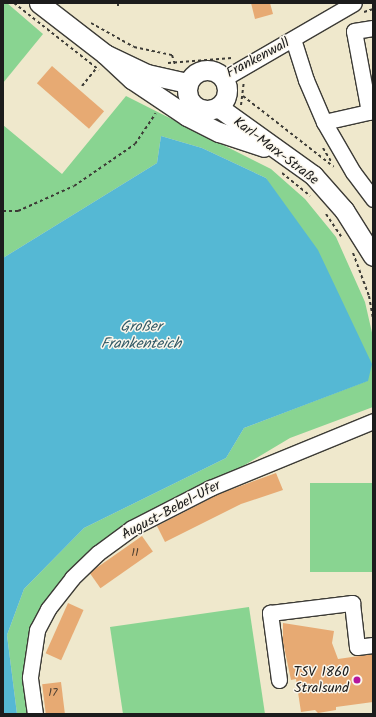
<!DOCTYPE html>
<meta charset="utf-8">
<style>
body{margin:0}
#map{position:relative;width:376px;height:717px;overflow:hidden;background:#efe8cc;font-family:Kalam,sans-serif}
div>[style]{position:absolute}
.green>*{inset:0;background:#89d491;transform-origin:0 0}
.water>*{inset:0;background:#55b8d4}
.building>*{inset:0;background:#e7aa73;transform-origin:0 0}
.path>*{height:2px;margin-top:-1px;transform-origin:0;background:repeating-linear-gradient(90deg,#3c3b36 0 3px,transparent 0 6px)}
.roads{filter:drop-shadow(1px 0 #3c3b36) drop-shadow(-1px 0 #3c3b36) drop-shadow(0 1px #3c3b36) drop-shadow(0 -1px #3c3b36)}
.minor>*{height:15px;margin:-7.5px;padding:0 7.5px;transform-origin:7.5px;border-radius:7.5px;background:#fff}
.major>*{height:19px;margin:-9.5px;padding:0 9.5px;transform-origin:9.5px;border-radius:9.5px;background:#fff}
.major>.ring{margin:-9.5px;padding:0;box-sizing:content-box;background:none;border:19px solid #fff;border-radius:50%}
.dots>*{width:11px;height:11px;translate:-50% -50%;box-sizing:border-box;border:2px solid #fbf7ec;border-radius:50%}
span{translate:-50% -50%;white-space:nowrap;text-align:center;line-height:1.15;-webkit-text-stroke:3px #fbf7ec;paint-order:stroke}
.number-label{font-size:12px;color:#4f4032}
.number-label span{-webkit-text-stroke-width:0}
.street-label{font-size:14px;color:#1c1c1c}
.poi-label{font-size:14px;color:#1c1c1c}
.right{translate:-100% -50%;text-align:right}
.water-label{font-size:15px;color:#335a66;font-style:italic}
.frame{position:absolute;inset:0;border:4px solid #1c1c1c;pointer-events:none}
</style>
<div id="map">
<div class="green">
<i style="clip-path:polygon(3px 3px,7px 3px,43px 34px,3px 83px)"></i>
<i style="clip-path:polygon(126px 96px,271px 169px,305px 199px,336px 237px,365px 302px,373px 337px,373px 407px,290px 438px,98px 553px,37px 630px,35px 714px,17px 714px,7px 635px,24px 589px,84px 528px,226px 458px,244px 428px,367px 381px,266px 178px,202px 148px,161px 136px,157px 163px,3px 258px,3px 125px,62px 174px)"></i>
<i style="left:373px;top:483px;width:89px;height:63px;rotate:90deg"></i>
<i style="clip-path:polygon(249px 607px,265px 714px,123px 714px,110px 627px)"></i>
</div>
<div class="water">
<i style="clip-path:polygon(161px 136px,202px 148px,266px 178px,318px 250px,372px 364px,368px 381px,244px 428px,226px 458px,84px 528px,24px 589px,7px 635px,17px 714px,3px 714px,3px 258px,157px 163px)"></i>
</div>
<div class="building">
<i style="clip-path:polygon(251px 3px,270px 3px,273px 14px,255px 19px)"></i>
<i style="left:52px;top:66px;width:69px;height:23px;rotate:41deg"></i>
<i style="clip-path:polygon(276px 473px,283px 490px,241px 504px,165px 542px,157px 526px,219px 494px)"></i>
<i style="left:142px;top:536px;width:19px;height:64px;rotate:55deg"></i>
<i style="left:68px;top:603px;width:17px;height:55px;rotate:24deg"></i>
<i style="clip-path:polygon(283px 623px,334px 631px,332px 643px,338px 659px,373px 654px,373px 702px,336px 707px,336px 710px,318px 713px,315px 710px,301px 712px,296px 679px,291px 680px,283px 642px)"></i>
<i style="left:61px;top:682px;width:32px;height:19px;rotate:83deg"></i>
</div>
<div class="path">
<i style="left:14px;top:3px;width:108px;rotate:38.2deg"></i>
<i style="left:118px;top:3px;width:3px;rotate:90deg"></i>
<i style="left:364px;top:12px;width:9px;rotate:-18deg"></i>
<i style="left:91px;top:23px;width:49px;rotate:29.2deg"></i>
<i style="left:134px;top:47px;width:39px;rotate:12deg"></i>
<i style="left:172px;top:55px;width:10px;rotate:73deg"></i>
<i style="left:168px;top:63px;width:64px;rotate:-4.5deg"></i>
<i style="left:82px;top:86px;width:22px;rotate:-51deg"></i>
<i style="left:243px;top:96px;width:115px;rotate:38deg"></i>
<i style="left:241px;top:105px;width:23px;rotate:-83deg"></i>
<i style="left:323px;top:148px;width:17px;rotate:59deg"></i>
<i style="left:282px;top:173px;width:36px;rotate:39deg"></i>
<i style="left:3px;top:211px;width:15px"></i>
<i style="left:18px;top:211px;width:61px;rotate:-24.1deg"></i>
<i style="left:74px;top:186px;width:74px;rotate:-34.5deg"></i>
<i style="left:135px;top:144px;width:37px;rotate:-56deg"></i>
<i style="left:326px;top:214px;width:27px;rotate:56deg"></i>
<i style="left:353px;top:253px;width:46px;rotate:69.6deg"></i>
<i style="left:369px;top:296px;width:23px;rotate:80deg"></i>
</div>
<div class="roads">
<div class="minor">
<i style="left:293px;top:39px;width:43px;rotate:72.4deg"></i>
<i style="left:306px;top:80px;width:46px;rotate:66.8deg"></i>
<i style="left:324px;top:122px;width:58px;rotate:59.9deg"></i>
<i style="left:353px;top:172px;width:34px;rotate:53deg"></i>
<i style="left:223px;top:79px;width:151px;rotate:-30.1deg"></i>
<i style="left:369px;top:112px;width:82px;rotate:-100.5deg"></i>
<i style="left:354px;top:31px;width:19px;rotate:-9deg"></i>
<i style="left:324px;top:122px;width:50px;rotate:-12.7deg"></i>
<i style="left:279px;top:680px;width:68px;rotate:-97.7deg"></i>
<i style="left:270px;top:613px;width:83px;rotate:-7deg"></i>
<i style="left:352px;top:603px;width:44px;rotate:83.5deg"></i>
<i style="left:357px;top:647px;width:16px;rotate:-7deg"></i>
<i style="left:35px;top:714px;width:37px;rotate:-98deg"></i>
<i style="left:30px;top:677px;width:48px;rotate:-81.5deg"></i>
<i style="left:37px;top:630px;width:24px;rotate:-62deg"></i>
<i style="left:48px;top:609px;width:39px;rotate:-52deg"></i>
<i style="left:72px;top:578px;width:36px;rotate:-44deg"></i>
<i style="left:98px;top:553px;width:42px;rotate:-36.3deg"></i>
<i style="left:132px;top:528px;width:88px;rotate:-27.1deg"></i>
<i style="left:210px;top:488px;width:176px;rotate:-22.3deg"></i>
</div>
<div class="major">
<i style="left:39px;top:3px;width:83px;rotate:37.7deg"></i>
<i style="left:105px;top:54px;width:47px;rotate:25.5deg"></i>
<i style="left:147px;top:74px;width:41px;rotate:12.7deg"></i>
<i style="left:105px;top:54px;width:37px;rotate:43deg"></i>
<i style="left:132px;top:79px;width:66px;rotate:33.9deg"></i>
<i style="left:187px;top:116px;width:36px;rotate:27deg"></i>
<i style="left:219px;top:132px;width:47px;rotate:18.4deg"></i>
<i class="ring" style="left:187px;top:70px;width:21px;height:21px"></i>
<i style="left:218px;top:107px;width:117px;rotate:35.6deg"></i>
<i style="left:313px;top:175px;width:47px;rotate:48.5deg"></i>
<i style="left:344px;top:210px;width:54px;rotate:57.8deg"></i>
</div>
</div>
<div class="dots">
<i style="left:357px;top:680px;background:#b5179e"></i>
</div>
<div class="number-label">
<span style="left:135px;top:553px">11</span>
<span style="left:53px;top:693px">17</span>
</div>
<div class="street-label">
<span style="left:258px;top:58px;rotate:-28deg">Frankenwall</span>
<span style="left:276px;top:151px;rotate:37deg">Karl-Marx-Straße</span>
<span style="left:171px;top:510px;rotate:-28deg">August-Bebel-Ufer</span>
</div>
<div class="poi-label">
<span class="right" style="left:349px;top:680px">TSV 1860<br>Stralsund</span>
</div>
<div class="water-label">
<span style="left:141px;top:336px">Großer<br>Frankenteich</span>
</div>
<div class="frame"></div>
</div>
